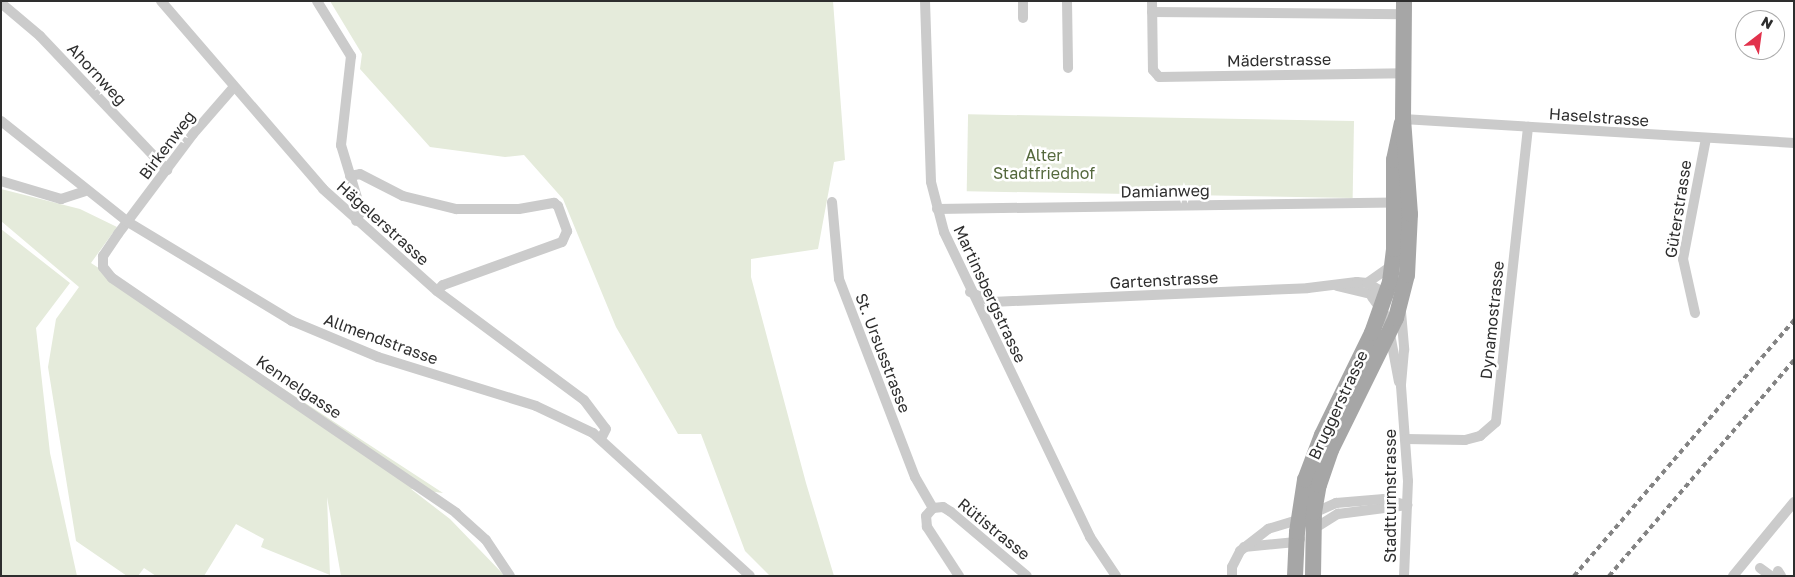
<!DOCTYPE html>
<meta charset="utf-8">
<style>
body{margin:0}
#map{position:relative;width:1795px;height:577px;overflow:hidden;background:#fff;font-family:"Golos Text",sans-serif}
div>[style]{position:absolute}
.green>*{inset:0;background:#e5ebdb;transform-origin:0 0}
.street>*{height:10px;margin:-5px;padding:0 5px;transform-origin:5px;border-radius:5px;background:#cbcbcb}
.primary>*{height:16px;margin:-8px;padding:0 8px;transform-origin:8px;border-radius:8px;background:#a6a6a6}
.rail>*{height:4px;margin-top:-2px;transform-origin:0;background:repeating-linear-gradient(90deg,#838383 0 5px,transparent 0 9px)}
span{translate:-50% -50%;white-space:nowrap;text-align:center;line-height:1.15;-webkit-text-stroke:5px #fff;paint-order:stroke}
.street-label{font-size:16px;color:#2e2e2e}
.park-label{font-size:16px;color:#54683c}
.frame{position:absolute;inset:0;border:2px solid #2e2e2e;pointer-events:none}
.north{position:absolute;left:1735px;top:10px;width:50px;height:50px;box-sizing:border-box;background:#fff;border:1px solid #ababab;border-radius:50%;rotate:30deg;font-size:14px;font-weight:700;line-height:20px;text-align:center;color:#2e2e2e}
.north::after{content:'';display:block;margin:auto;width:18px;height:22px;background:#e2324c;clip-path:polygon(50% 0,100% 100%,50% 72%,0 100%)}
</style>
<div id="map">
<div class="green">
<i style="clip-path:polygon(330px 1px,833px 1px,845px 160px,834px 162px,818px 249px,751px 259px,751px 277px,806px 483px,834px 576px,770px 576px,745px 551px,701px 434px,678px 434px,616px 327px,563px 199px,524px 155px,505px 157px,430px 147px,360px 69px,362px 54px)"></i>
<i style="left:1354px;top:121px;width:77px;height:386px;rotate:91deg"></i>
<i style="clip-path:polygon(1px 189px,80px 209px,117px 227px,91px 263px,443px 493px,411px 489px,450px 519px,505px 576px,341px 576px,327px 497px,330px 575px,261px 547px,264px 539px,236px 524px,204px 576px,156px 576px,144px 568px,138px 576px,127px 576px,76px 541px,48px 367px,56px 319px,79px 287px,1px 221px)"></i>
<i style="clip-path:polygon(1px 229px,70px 283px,36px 328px,50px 453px,77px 576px,1px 576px)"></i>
</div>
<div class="street">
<i style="left:161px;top:1px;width:248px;rotate:49.2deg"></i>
<i style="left:323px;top:189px;width:153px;rotate:41.8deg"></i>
<i style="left:437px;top:291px;width:183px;rotate:36.6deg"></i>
<i style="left:584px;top:400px;width:36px;rotate:53deg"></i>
<i style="left:606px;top:429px;width:11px;rotate:117deg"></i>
<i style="left:317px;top:1px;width:65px;rotate:58.3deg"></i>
<i style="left:351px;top:56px;width:90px;rotate:96.4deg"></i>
<i style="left:341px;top:145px;width:69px;rotate:73.1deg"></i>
<i style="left:361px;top:211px;width:11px;rotate:117deg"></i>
<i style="left:925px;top:1px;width:181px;rotate:88.1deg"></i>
<i style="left:931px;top:182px;width:52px;rotate:75.4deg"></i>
<i style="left:944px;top:232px;width:338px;rotate:64.4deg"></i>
<i style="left:1090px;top:537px;width:47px;rotate:56.3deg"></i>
<i style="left:1023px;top:1px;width:17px;rotate:90deg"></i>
<i style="left:1067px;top:1px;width:67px;rotate:89.1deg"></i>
<i style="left:1152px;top:1px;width:69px;rotate:89.2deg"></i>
<i style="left:1153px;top:70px;width:9px;rotate:49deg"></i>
<i style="left:1159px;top:77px;width:245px;rotate:-0.9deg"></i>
<i style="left:1px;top:3px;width:51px;rotate:40.2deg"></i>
<i style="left:40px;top:36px;width:185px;rotate:46.5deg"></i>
<i style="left:1152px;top:12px;width:252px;rotate:0.5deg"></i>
<i style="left:233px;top:88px;width:61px;rotate:131deg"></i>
<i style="left:193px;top:134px;width:125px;rotate:126.9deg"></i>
<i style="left:118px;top:234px;width:27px;rotate:124deg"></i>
<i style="left:103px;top:256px;width:11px;rotate:90deg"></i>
<i style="left:103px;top:267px;width:14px;rotate:51deg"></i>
<i style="left:112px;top:278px;width:417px;rotate:34.3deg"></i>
<i style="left:456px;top:513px;width:40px;rotate:42deg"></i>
<i style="left:486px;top:540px;width:43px;rotate:56.3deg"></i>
<i style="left:1403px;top:119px;width:392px;rotate:3.5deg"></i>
<i style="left:1px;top:121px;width:162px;rotate:38.5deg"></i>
<i style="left:128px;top:222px;width:192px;rotate:31.1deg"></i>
<i style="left:292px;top:321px;width:93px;rotate:22.7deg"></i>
<i style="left:378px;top:357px;width:165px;rotate:17.2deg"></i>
<i style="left:536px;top:406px;width:63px;rotate:25.3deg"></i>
<i style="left:593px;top:433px;width:212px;rotate:42.3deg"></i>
<i style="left:350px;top:176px;width:10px;rotate:-11deg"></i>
<i style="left:360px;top:174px;width:48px;rotate:27.1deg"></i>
<i style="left:403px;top:196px;width:55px;rotate:13.8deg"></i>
<i style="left:456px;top:209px;width:63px"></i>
<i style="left:519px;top:209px;width:36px;rotate:-10deg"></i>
<i style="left:554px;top:203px;width:5px;rotate:37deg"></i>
<i style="left:558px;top:206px;width:27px;rotate:70deg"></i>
<i style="left:567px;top:231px;width:12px;rotate:114deg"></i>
<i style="left:562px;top:242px;width:127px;rotate:160.1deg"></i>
<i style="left:443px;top:285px;width:8px;rotate:135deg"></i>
<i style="left:1px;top:181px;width:63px;rotate:16.7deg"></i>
<i style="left:61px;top:199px;width:25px;rotate:-18deg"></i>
<i style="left:832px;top:202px;width:77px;rotate:84.8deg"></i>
<i style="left:839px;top:279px;width:212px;rotate:69deg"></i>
<i style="left:915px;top:477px;width:36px;rotate:60deg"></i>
<i style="left:937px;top:209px;width:457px;rotate:-0.8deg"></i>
<i style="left:1367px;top:283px;width:32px;rotate:-35deg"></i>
<i style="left:1337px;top:286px;width:43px;rotate:13.4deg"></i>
<i style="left:970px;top:292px;width:24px;rotate:24deg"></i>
<i style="left:992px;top:302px;width:316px;rotate:-2.5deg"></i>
<i style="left:1308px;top:288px;width:49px;rotate:-7deg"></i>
<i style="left:1357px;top:282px;width:10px;rotate:6deg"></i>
<i style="left:1367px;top:283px;width:25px;rotate:29deg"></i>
<i style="left:1372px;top:297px;width:26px;rotate:54deg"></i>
<i style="left:1387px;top:318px;width:65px;rotate:79.4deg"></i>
<i style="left:1401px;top:312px;width:38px;rotate:85deg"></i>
<i style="left:1404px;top:350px;width:36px;rotate:95deg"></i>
<i style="left:1401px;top:386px;width:95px;rotate:85.8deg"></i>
<i style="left:1408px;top:481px;width:95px;rotate:92.4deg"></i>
<i style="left:1695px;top:313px;width:55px;rotate:-102.5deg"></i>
<i style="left:1683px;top:259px;width:123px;rotate:-79.2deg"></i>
<i style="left:1406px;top:439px;width:59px;rotate:1deg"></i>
<i style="left:1465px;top:440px;width:16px;rotate:-15deg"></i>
<i style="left:1480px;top:436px;width:21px;rotate:-41deg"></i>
<i style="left:1496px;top:422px;width:297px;rotate:-83.8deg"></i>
<i style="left:1312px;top:530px;width:31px;rotate:-32deg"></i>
<i style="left:1338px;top:514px;width:70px;rotate:-7.4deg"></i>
<i style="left:1244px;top:547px;width:52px;rotate:-5.5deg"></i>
<i style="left:1296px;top:542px;width:5px;rotate:-37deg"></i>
<i style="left:1760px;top:568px;width:14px;rotate:36deg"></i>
<i style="left:1778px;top:571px;width:6px;rotate:59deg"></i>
<i style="left:959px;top:576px;width:59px;rotate:-123.1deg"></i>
<i style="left:927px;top:527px;width:11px;rotate:-95deg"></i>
<i style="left:926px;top:516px;width:11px;rotate:-49deg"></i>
<i style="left:933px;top:508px;width:10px;rotate:-6deg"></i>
<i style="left:943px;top:507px;width:9px;rotate:32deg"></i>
<i style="left:951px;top:512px;width:99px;rotate:40.1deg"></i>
<i style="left:1232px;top:576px;width:9px;rotate:-90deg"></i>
<i style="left:1232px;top:567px;width:18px;rotate:-63deg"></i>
<i style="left:1240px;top:551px;width:36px;rotate:-38deg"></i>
<i style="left:1268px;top:529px;width:31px;rotate:-17deg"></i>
<i style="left:1298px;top:520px;width:42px;rotate:-24.1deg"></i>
<i style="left:1336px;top:503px;width:48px;rotate:-4.8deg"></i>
<i style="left:1384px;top:499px;width:24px;rotate:15deg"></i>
<i style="left:1733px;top:576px;width:96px;rotate:-50.5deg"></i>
</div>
<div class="primary">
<i style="left:1295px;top:576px;width:44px;rotate:-87.4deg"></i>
<i style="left:1297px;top:532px;width:53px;rotate:-81.3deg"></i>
<i style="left:1305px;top:480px;width:48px;rotate:-69.3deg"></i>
<i style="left:1322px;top:435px;width:114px;rotate:-63.9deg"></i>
<i style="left:1372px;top:333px;width:54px;rotate:-70.6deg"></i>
<i style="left:1390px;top:282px;width:33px;rotate:-83deg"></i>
<i style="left:1394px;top:249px;width:89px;rotate:-90deg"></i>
<i style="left:1394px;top:160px;width:38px;rotate:-78deg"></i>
<i style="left:1313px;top:576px;width:64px;rotate:-89.1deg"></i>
<i style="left:1314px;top:512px;width:27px;rotate:-80deg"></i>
<i style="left:1319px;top:485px;width:37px;rotate:-71deg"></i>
<i style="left:1331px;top:450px;width:147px;rotate:-63.8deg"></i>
<i style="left:1396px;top:318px;width:44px;rotate:-75.7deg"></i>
<i style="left:1407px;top:275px;width:61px;rotate:-87.2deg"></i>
<i style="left:1410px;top:214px;width:95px;rotate:-94.2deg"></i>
<i style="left:1403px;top:119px;width:118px;rotate:-89.5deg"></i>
</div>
<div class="rail">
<i style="left:1574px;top:576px;width:338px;rotate:-49.3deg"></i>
<i style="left:1609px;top:576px;width:284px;rotate:-49.4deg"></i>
</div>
<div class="street-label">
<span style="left:1279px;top:60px;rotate:-1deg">Mäderstrasse</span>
<span style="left:97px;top:74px;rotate:47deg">Ahornweg</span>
<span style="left:1599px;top:117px;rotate:4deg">Haselstrasse</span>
<span style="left:167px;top:145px;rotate:-53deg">Birkenweg</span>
<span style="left:1165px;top:191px;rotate:-1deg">Damianweg</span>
<span style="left:1678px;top:209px;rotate:-81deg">Güterstrasse</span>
<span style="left:383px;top:223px;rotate:42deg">Hägelerstrasse</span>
<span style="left:1164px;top:280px;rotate:-3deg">Gartenstrasse</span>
<span style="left:990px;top:294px;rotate:65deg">Martinsbergstrasse</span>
<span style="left:1492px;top:320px;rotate:-84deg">Dynamostrasse</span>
<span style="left:381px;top:339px;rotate:20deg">Allmendstrasse</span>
<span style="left:883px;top:353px;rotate:69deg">St. Ursusstrasse</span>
<span style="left:299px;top:387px;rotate:34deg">Kennelgasse</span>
<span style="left:1338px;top:405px;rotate:-65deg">Bruggerstrasse</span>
<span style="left:1390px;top:496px;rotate:-90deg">Stadtturmstrasse</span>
<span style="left:994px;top:529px;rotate:39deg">Rütistrasse</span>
</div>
<div class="park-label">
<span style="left:1044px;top:164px">Alter<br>Stadtfriedhof</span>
</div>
<div class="frame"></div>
<div class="north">N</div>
</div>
